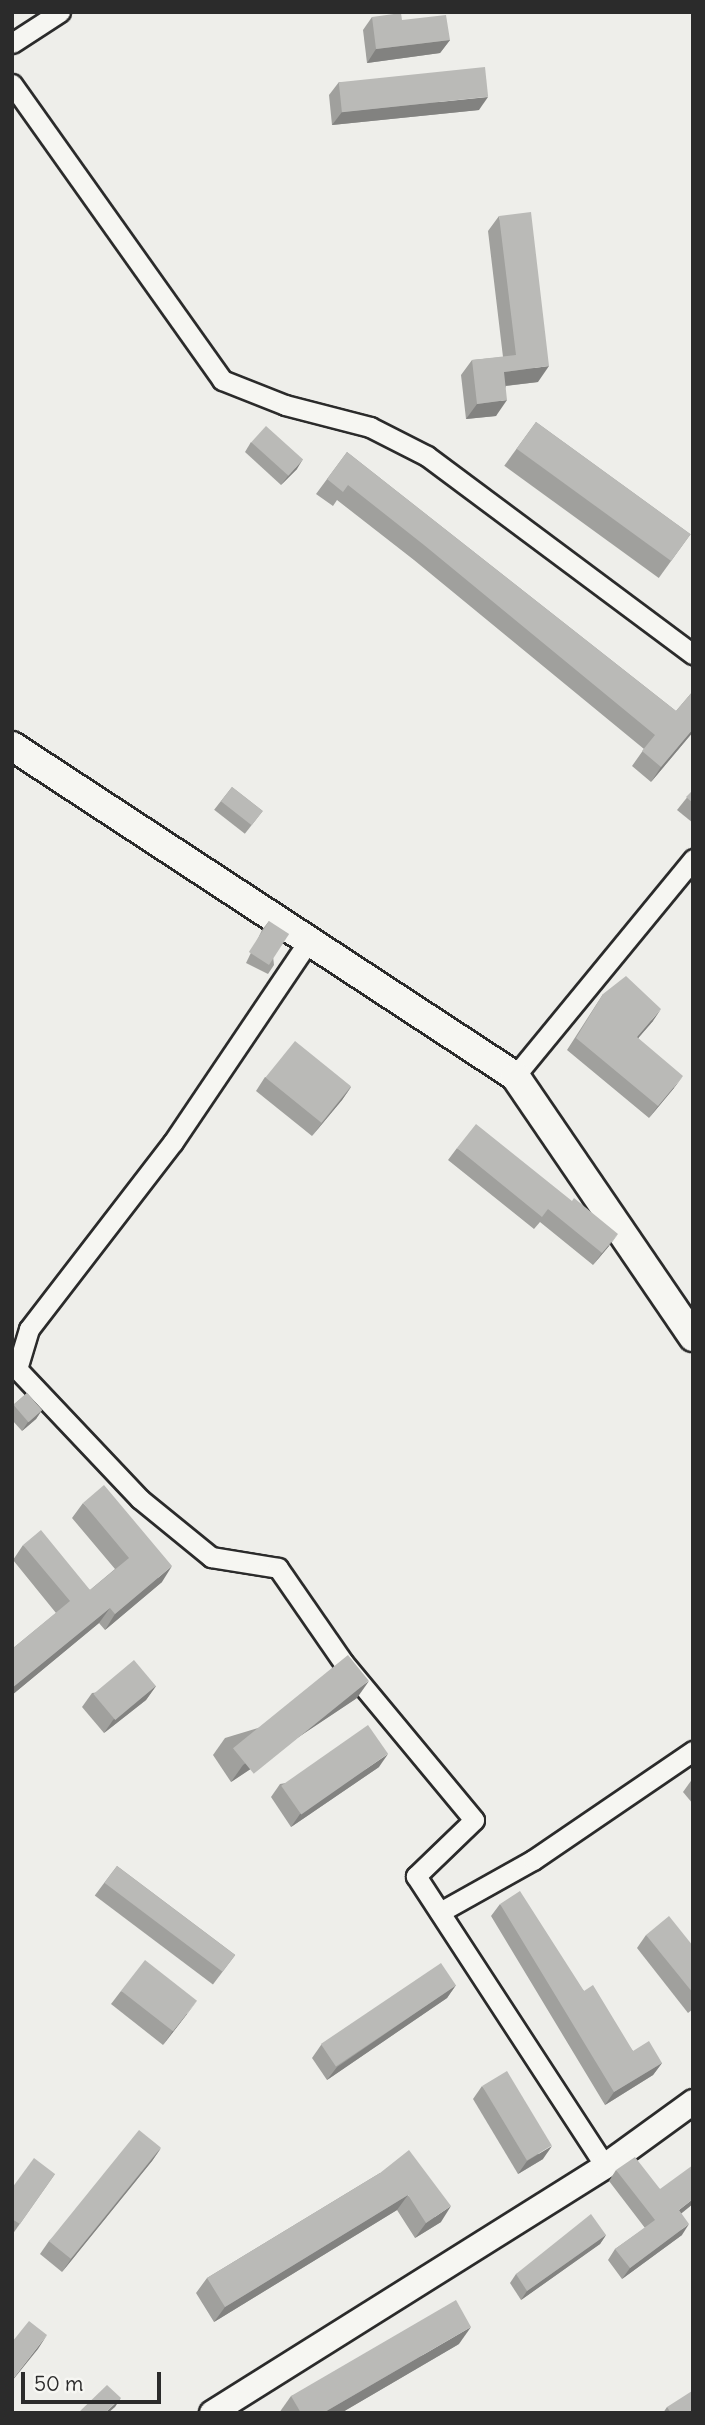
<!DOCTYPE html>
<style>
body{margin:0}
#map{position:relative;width:705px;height:2425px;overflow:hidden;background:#eeeeea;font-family:Delius,sans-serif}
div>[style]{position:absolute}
.roads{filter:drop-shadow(2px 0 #2b2b2b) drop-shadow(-2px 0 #2b2b2b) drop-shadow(0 2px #2b2b2b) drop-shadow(0 -2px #2b2b2b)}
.minor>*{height:19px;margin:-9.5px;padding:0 9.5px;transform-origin:9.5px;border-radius:9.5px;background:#f6f6f2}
.tertiary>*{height:24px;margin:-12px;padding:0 12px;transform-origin:12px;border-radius:12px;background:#f6f6f2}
.secondary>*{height:28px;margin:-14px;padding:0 14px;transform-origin:14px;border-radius:14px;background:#f6f6f2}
.wall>*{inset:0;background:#a0a09d;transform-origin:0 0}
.shaded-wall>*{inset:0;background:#828280}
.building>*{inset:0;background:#babab7;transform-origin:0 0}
span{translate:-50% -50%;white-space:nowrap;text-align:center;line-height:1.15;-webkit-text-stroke:5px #f6f6f2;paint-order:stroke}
.frame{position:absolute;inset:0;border:14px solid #2b2b2b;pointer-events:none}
.scale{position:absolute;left:21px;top:2372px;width:140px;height:32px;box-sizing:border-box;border:4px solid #2b2b2b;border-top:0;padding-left:9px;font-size:21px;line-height:24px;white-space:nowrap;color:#2b2b2b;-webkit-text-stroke:5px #f6f6f2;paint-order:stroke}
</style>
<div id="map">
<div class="roads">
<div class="minor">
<i style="left:12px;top:43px;width:57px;rotate:-32.9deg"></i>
<i style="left:12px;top:84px;width:363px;rotate:54.6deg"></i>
<i style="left:222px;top:380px;width:68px;rotate:21.6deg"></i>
<i style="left:285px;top:405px;width:88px;rotate:14.5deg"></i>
<i style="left:370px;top:427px;width:64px;rotate:27deg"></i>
<i style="left:427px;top:456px;width:332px;rotate:36.7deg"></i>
<i style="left:310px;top:939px;width:245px;rotate:124deg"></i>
<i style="left:173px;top:1142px;width:236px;rotate:127.6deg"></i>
<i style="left:29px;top:1329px;width:42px;rotate:106.7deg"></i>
<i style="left:17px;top:1369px;width:179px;rotate:46.6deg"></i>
<i style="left:140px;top:1499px;width:92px;rotate:39.2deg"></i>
<i style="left:211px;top:1557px;width:68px;rotate:9.3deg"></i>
<i style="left:278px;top:1568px;width:114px;rotate:55.3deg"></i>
<i style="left:343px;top:1662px;width:205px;rotate:50.3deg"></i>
<i style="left:474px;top:1820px;width:81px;rotate:136deg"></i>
<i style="left:416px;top:1876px;width:346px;rotate:56.9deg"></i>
<i style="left:515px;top:1076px;width:281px;rotate:-50.6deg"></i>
<i style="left:440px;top:1912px;width:107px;rotate:-29.2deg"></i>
<i style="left:533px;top:1860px;width:194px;rotate:-34.3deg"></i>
</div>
<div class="tertiary">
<i style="left:212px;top:2413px;width:464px;rotate:-32.1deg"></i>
<i style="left:605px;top:2166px;width:109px;rotate:-36deg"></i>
</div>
<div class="secondary">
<i style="left:12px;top:746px;width:602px;rotate:33.27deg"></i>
<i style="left:515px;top:1076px;width:316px;rotate:55.7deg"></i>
</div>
</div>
<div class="wall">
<i style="clip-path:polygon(372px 17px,402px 20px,450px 40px,440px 53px,367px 63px,363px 30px)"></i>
<i style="clip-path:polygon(339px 82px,479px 110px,332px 125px,329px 95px)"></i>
<i style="clip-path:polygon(499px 216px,538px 382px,506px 386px,496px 416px,466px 419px,461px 375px,472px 360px,503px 357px,488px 231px)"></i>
<i style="left:536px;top:422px;width:191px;height:54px;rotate:36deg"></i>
<i style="clip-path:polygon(251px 442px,297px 469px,281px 485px,245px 452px)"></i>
<i style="clip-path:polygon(347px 452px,676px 711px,693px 691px,693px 732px,651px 782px,632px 766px,644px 749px,414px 560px,337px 500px,333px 506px,316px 494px)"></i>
<i style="left:232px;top:787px;width:39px;height:29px;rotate:38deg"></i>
<i style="clip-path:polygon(693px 790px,693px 823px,677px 810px)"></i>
<i style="clip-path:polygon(269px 921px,274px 965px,268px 974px,246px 963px,262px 930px)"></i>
<i style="clip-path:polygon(603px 994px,653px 1021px,638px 1038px,674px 1088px,649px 1118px,567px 1050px)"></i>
<i style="clip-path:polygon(265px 1077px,351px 1087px,342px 1100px,312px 1136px,256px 1091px)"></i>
<i style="clip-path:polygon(457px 1148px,609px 1246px,593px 1265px,540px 1222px,534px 1229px,448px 1160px)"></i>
<i style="clip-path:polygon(27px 1393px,42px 1410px,36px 1419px,22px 1431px,12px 1420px,12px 1406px)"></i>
<i style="clip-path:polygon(83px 1503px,162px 1582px,105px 1630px,99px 1623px,12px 1695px,12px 1649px,56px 1613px,13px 1560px,23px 1545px,90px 1590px,115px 1569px,72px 1518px)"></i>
<i style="clip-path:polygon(156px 1686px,146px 1700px,104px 1733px,82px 1707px,92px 1693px)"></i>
<i style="clip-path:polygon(357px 1698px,231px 1782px,213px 1755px,225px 1738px)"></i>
<i style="clip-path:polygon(379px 1767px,291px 1827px,271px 1797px,280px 1784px)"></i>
<i style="clip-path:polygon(693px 1778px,693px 1804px,683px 1792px)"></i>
<i style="left:117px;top:1866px;width:148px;height:37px;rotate:37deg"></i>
<i style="clip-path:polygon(500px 1904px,584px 1991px,633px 2051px,662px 2063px,653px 2075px,605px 2105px,491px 1916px)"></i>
<i style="clip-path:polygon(646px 1935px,693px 1946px,693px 2009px,688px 2013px,637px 1948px)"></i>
<i style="clip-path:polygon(456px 1985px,447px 1998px,327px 2080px,312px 2058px,321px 2045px)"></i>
<i style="clip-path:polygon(121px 1991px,187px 2014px,163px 2045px,111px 2004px)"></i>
<i style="clip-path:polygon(482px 2086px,543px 2159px,518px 2174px,473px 2099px)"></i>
<i style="clip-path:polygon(161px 2148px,152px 2161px,62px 2272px,40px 2254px,49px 2241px)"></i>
<i style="clip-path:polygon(616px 2170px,660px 2189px,681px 2213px,682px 2235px,622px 2279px,608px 2260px,615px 2249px,645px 2228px,609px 2181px)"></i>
<i style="clip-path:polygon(380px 2173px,441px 2222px,415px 2238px,397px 2210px,214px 2322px,196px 2293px,207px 2278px)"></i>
<i style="clip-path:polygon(55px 2174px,12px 2235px,12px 2188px)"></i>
<i style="clip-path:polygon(606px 2235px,600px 2244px,521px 2300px,510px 2283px,516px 2274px)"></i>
<i style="clip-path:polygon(459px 2344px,341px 2413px,279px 2413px,291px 2396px)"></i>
<i style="clip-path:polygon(667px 2407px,693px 2413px,663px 2413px)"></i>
</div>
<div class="shaded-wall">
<i style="clip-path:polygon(450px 40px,440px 53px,367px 63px,376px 49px)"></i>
<i style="clip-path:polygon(488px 97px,479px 110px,332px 125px,342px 112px)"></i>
<i style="clip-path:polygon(549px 366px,538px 382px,494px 387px,504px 372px)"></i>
<i style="clip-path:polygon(507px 400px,496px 416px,466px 419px,477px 404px)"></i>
<i style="clip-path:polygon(303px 459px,297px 469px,281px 485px,288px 476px)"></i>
<i style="clip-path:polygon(693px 729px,693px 732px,651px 782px,661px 767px)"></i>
<i style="clip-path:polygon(661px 1009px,653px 1021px,628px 1050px,637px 1037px)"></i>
<i style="clip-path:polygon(683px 1076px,674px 1088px,649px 1118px,658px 1106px)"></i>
<i style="clip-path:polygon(351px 1087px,342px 1100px,312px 1136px,322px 1123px)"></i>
<i style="clip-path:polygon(618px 1234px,609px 1246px,593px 1265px,602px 1253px)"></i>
<i style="clip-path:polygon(42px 1410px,36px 1419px,22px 1431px,28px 1422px)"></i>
<i style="clip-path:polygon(172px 1566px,162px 1582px,105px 1630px,115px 1614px)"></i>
<i style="clip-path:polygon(110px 1608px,99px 1623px,12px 1695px,12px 1688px)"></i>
<i style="clip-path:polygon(369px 1681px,357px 1698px,231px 1782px,243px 1765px)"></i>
<i style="clip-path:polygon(156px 1686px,146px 1700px,104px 1733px,113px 1720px)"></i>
<i style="clip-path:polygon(388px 1754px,379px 1767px,291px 1827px,300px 1814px)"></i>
<i style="clip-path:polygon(456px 1985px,447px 1998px,327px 2080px,337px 2067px)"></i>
<i style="clip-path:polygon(197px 2001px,187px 2014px,163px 2045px,172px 2032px)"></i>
<i style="clip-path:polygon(662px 2063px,653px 2075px,605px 2105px,614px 2092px)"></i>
<i style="clip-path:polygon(552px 2146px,543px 2159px,518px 2174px,527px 2161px)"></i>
<i style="clip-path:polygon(161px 2148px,152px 2161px,62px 2272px,71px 2259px)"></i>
<i style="clip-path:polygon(408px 2195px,397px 2210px,214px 2322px,225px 2307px)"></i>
<i style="clip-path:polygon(693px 2199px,693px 2204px,672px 2221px,679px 2210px)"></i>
<i style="clip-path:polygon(451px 2206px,441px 2222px,415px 2238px,426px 2223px)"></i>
<i style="clip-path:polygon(689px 2224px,682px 2235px,622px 2279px,630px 2268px)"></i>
<i style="clip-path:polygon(606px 2235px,600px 2244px,521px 2300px,527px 2291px)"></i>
<i style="clip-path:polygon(471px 2327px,459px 2344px,341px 2413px,323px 2413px)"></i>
<i style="clip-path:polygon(47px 2335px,38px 2349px,12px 2381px,12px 2380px)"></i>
<i style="clip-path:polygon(121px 2398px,115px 2407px,108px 2413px,105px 2413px)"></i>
</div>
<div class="building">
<i style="clip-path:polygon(401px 13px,402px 20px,446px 15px,450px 40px,376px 49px,372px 17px)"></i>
<i style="left:485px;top:67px;width:30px;height:147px;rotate:84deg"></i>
<i style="clip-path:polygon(531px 212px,549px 366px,504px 372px,507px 400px,477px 404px,472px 360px,516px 355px,499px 216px)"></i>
<i style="left:536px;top:422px;width:191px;height:33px;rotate:36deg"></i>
<i style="left:266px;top:426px;width:50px;height:22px;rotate:42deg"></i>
<i style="clip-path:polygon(347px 452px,676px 711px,693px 691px,693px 729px,661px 767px,642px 751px,655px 735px,424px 545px,348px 485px,343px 492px,327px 479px)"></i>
<i style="left:232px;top:787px;width:39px;height:18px;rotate:38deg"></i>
<i style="clip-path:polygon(693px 790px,693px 803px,686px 797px)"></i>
<i style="left:269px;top:921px;width:24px;height:37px;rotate:33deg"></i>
<i style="clip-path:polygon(626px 976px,661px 1009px,637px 1037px,683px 1076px,658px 1106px,576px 1038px,603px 994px)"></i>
<i style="left:295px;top:1041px;width:72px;height:47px;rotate:39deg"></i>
<i style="clip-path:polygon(476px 1124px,572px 1201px,574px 1198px,618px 1234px,602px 1253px,548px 1209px,542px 1217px,457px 1148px)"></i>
<i style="left:27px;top:1393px;width:23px;height:18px;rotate:49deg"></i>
<i style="clip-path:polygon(104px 1485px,172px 1566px,115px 1614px,110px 1608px,12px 1688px,12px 1649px,70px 1601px,23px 1545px,41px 1530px,90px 1590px,129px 1558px,83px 1503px)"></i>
<i style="left:348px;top:1655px;width:33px;height:148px;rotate:51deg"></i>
<i style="left:134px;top:1660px;width:34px;height:53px;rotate:50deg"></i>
<i style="left:368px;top:1725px;width:35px;height:106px;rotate:55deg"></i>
<i style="left:117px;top:1866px;width:148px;height:21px;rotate:37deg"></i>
<i style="clip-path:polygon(520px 1891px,584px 1991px,593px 1985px,633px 2051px,649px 2041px,662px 2063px,614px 2092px,500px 1904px)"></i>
<i style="clip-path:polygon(669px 1916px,693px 1946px,693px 1993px,646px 1935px)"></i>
<i style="left:145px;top:1960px;width:66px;height:39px;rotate:38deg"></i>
<i style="left:441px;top:1963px;width:27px;height:145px;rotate:56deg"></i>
<i style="left:507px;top:2071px;width:87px;height:29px;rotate:59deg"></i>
<i style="left:139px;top:2130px;width:28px;height:143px;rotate:39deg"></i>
<i style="clip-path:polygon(409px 2150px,451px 2206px,426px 2223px,408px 2195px,225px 2307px,207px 2278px,380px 2173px)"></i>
<i style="clip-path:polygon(635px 2157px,660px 2189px,693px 2165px,693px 2199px,679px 2210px,689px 2224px,630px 2268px,615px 2249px,655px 2220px,616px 2170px)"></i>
<i style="clip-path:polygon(34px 2158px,55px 2174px,20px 2224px,12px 2219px,12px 2188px)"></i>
<i style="clip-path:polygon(591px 2214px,606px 2235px,527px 2291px,516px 2274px)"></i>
<i style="clip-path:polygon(456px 2300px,471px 2327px,323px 2413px,301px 2413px,291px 2396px)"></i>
<i style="clip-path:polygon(29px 2321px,47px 2335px,12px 2380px,12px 2342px)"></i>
<i style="clip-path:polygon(107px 2385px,121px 2398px,105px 2413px,78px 2413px)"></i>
<i style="clip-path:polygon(692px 2391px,693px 2393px,693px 2413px,671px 2413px,667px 2407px)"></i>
</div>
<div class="frame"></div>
<div class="scale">50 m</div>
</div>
